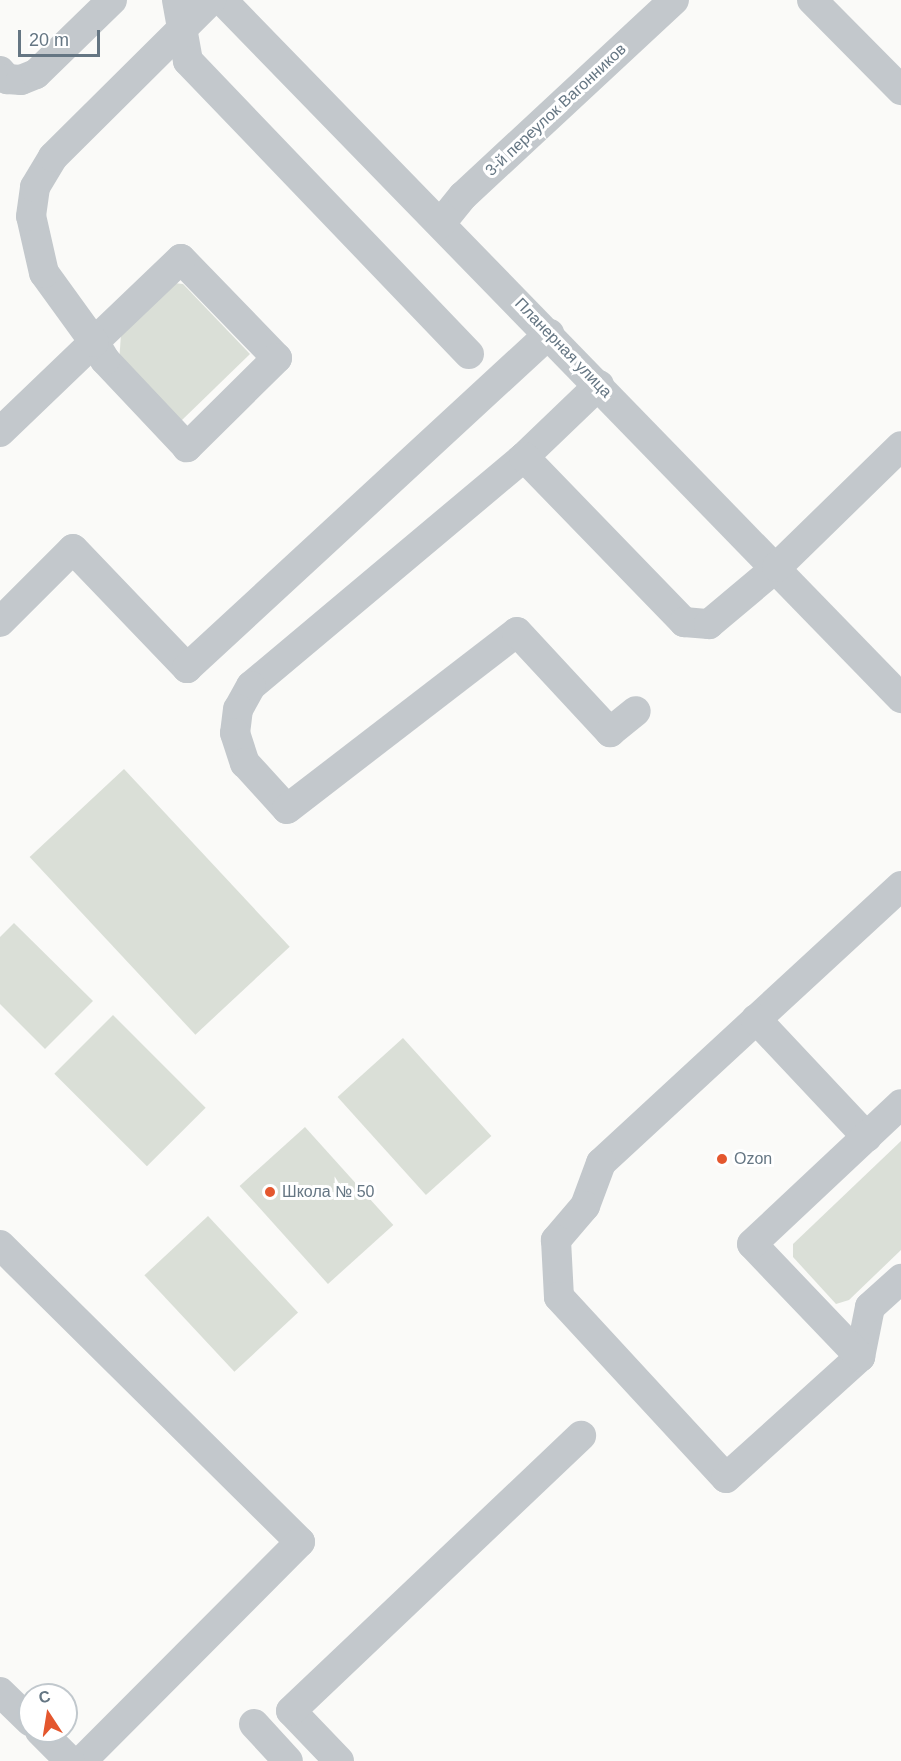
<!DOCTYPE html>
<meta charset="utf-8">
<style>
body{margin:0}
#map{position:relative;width:901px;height:1761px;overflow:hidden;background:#fafaf8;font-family:Arial,sans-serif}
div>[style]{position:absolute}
.green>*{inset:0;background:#dadfd7;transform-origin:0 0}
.minor>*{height:30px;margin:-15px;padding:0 15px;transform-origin:15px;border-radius:15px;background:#c3c8cc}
.dots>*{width:16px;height:16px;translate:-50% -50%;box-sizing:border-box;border:3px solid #fff;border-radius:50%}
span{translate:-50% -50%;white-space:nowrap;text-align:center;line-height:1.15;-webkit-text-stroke:6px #fff;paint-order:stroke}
.street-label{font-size:16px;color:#657683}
.poi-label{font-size:16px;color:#657683}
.left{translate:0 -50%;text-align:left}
.north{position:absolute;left:18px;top:1683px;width:60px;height:60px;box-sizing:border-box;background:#fff;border:2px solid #c1c8cd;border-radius:50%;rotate:348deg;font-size:16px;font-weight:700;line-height:24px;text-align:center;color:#657683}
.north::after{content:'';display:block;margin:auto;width:21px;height:27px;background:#e4572e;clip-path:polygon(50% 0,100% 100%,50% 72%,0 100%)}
.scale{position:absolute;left:18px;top:30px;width:82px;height:27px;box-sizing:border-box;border:3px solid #657683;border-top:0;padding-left:8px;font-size:18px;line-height:21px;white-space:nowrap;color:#657683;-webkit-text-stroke:4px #fff;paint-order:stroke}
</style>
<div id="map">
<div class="green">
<i style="clip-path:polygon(174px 283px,183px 284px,250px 354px,181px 421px,119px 363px,121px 334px)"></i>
<i style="left:124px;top:769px;width:243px;height:129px;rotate:47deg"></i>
<i style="clip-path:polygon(14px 923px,93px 1001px,45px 1049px,0 1004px,0 937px)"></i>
<i style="left:113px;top:1015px;width:131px;height:83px;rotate:45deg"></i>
<i style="left:403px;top:1038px;width:132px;height:88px;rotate:48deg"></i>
<i style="left:305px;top:1127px;width:132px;height:88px;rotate:48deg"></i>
<i style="clip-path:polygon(901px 1141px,901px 1250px,849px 1300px,836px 1304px,793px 1257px,793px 1244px)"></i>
<i style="left:208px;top:1216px;width:132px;height:87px;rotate:47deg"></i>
</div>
<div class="minor">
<i style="left:177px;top:0;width:62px;rotate:79.8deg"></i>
<i style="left:188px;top:61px;width:406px;rotate:46.2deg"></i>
<i style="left:222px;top:0;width:974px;rotate:45.79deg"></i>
<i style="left:812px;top:0;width:127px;rotate:45.3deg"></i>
<i style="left:0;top:71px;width:11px;rotate:49deg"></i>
<i style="left:7px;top:79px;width:14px;rotate:4deg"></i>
<i style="left:21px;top:80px;width:16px;rotate:-22deg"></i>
<i style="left:36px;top:74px;width:106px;rotate:-44.2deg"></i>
<i style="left:441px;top:223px;width:35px;rotate:-51deg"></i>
<i style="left:463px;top:196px;width:288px;rotate:-42.9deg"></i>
<i style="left:181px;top:259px;width:138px;rotate:45.9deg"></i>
<i style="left:277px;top:358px;width:127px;rotate:135.3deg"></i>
<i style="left:187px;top:447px;width:120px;rotate:-133.3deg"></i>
<i style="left:105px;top:360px;width:21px;rotate:-121deg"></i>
<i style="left:94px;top:342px;width:120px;rotate:-43.7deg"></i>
<i style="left:599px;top:385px;width:104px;rotate:136.2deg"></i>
<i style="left:524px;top:457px;width:356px;rotate:140deg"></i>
<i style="left:251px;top:686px;width:26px;rotate:119deg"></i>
<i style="left:238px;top:709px;width:24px;rotate:97deg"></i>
<i style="left:235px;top:733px;width:32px;rotate:72deg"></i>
<i style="left:245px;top:763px;width:62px;rotate:47.6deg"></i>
<i style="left:287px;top:809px;width:290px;rotate:-37.6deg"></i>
<i style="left:517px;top:632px;width:137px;rotate:47.1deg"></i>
<i style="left:610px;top:732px;width:33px;rotate:-39deg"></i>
<i style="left:0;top:432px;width:130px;rotate:-43.8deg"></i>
<i style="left:94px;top:342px;width:85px;rotate:-125.9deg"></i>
<i style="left:44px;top:273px;width:58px;rotate:-102.8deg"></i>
<i style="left:31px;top:216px;width:29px;rotate:-82deg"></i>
<i style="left:35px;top:187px;width:35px;rotate:-59deg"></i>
<i style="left:53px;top:157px;width:223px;rotate:-44.8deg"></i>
<i style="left:524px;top:457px;width:230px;rotate:45.9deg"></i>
<i style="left:684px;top:622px;width:25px;rotate:5deg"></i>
<i style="left:709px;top:624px;width:89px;rotate:-40deg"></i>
<i style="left:777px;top:567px;width:173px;rotate:-44.3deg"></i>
<i style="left:0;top:622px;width:103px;rotate:-45deg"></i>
<i style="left:73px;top:549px;width:165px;rotate:46.2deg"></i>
<i style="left:187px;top:668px;width:493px;rotate:-42.7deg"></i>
<i style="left:901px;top:886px;width:408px;rotate:137.3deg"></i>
<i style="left:601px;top:1163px;width:46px;rotate:110.4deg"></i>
<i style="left:585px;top:1206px;width:45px;rotate:130.5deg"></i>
<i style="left:556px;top:1240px;width:57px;rotate:87deg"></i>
<i style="left:559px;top:1297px;width:246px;rotate:47.3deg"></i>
<i style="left:726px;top:1478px;width:181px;rotate:-42.1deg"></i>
<i style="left:860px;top:1357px;width:51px;rotate:-78.7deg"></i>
<i style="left:870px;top:1307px;width:42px;rotate:-42.1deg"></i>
<i style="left:756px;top:1019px;width:162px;rotate:46.8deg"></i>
<i style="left:0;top:1245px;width:422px;rotate:44.7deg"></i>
<i style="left:300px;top:1542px;width:309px;rotate:134.9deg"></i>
<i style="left:860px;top:1357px;width:156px;rotate:-133.7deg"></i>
<i style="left:752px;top:1244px;width:204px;rotate:-43.2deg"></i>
<i style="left:0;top:1692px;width:42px;rotate:44deg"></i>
<i style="left:254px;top:1724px;width:50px;rotate:47.4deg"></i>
<i style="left:40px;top:1731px;width:42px;rotate:45deg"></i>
<i style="left:339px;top:1761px;width:69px;rotate:-133.8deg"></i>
<i style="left:291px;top:1711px;width:400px;rotate:-43.5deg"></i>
</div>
<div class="dots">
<i style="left:722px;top:1159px;background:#e4572e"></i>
<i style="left:270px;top:1192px;background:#e4572e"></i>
</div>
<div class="street-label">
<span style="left:556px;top:110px;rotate:-43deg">3-й переулок Вагонников</span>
<span style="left:563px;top:348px;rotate:46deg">Планерная улица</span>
</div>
<div class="poi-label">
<span class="left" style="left:734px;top:1159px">Ozon</span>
<span class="left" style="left:282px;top:1192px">Школа № 50</span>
</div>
<div class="north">С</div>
<div class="scale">20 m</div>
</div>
